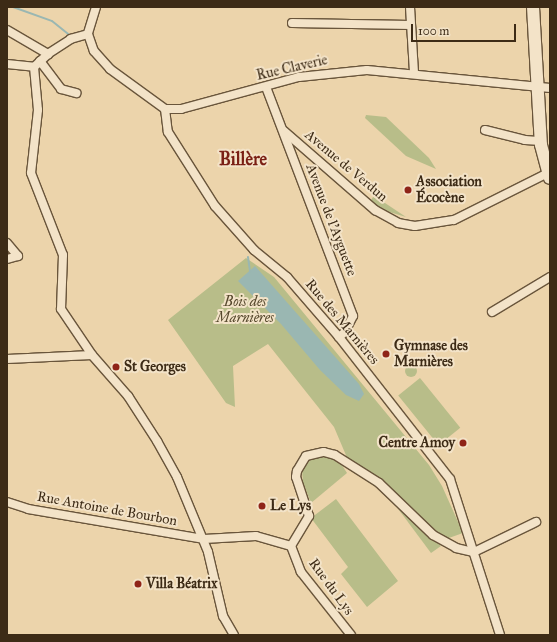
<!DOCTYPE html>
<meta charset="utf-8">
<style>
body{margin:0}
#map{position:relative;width:557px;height:642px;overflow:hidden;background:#ecd4ab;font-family:"IM FELL Great Primer",serif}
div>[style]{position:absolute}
.green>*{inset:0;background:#b8bd89;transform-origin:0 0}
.round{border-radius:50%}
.water>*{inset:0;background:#9ab7b2}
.stream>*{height:2px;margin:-1px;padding:0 1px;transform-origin:1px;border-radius:1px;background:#9ab7b2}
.roads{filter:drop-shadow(1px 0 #69553b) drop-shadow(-1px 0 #69553b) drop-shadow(0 1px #69553b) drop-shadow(0 -1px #69553b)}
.street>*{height:8px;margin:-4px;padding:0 4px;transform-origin:4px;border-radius:4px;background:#f3e3c8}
.secondary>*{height:12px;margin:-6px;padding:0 6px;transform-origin:6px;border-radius:6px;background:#f3e3c8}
.dots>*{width:11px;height:11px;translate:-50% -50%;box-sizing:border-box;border:2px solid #f3e3c8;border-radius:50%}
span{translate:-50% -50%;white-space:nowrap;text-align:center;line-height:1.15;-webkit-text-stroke:4px #f3e3c8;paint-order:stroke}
.street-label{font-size:14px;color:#3d2b16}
.poi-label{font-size:14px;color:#3d2b16;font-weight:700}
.left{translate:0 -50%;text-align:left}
.right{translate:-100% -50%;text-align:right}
.park-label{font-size:14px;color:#56482d;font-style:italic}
.district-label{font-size:18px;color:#7a1f14;font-weight:700}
.frame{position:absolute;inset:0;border:8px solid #3d2b16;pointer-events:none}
.scale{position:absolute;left:411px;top:24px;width:105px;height:18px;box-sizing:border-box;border:2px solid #3d2b16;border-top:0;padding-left:5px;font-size:12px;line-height:14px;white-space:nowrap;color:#3d2b16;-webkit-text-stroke:3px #f3e3c8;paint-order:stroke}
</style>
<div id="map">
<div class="green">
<i style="clip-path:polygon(366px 115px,386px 117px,429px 158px,436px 169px,406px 156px,365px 118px)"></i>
<i style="clip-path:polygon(373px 197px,379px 199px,406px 217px,376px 208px,370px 202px)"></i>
<i style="clip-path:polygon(246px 258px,274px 277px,429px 465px,442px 486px,463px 533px,446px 539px,430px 528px,389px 486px,348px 460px,334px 427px,268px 344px,233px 366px,235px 407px,226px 403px,168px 320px)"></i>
<i class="round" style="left:405px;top:365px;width:12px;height:12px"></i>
<i style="left:420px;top:378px;width:64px;height:28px;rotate:51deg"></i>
<i style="clip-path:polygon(328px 455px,340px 462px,347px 473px,311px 503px,303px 483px,302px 470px,311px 459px)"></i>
<i style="clip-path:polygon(336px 499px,398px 581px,367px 607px,341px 574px,348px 567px,311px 518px)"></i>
<i style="clip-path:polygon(397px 504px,441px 546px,431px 553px,396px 506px)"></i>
</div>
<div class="water">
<i style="clip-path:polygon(255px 266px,359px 384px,364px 394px,359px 401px,346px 395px,320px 370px,281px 324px,238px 281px)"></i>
</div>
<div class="stream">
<i style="left:13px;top:7px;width:41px;rotate:19.7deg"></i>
<i style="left:52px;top:21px;width:22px;rotate:39deg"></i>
<i style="left:248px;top:257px;width:15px;rotate:82deg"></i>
</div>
<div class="roads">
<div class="street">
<i style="left:96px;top:7px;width:28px;rotate:107deg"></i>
<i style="left:88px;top:34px;width:18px;rotate:71deg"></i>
<i style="left:94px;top:51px;width:24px;rotate:48deg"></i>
<i style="left:110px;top:69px;width:68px;rotate:36deg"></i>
<i style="left:165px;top:109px;width:16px"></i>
<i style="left:181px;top:109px;width:122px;rotate:-15.2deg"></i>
<i style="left:299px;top:77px;width:68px;rotate:-5.9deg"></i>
<i style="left:367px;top:70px;width:184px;rotate:5.6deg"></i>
<i style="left:410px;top:7px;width:65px;rotate:86.5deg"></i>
<i style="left:292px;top:23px;width:119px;rotate:1deg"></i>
<i style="left:7px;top:30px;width:48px;rotate:30.3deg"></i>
<i style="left:88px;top:34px;width:18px;rotate:164deg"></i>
<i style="left:71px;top:39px;width:27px;rotate:147deg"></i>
<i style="left:48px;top:54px;width:19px;rotate:137deg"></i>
<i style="left:34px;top:67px;width:43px;rotate:84.7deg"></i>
<i style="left:38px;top:110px;width:63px;rotate:96.3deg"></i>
<i style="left:31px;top:173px;width:88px;rotate:68.7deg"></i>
<i style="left:63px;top:255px;width:54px;rotate:92.1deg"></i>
<i style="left:61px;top:309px;width:55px;rotate:56deg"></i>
<i style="left:92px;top:355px;width:55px;rotate:48.7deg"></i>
<i style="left:128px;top:396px;width:54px;rotate:57.2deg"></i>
<i style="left:157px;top:441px;width:41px;rotate:60.9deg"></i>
<i style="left:177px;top:477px;width:81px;rotate:67.5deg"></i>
<i style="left:208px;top:552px;width:66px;rotate:76.8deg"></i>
<i style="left:223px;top:616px;width:22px;rotate:60deg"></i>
<i style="left:40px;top:61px;width:35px;rotate:53deg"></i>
<i style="left:61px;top:89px;width:16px;rotate:15deg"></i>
<i style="left:7px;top:64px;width:27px;rotate:6deg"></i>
<i style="left:266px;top:87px;width:245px;rotate:69.2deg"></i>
<i style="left:353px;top:316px;width:18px;rotate:117deg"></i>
<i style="left:345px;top:332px;width:8px;rotate:140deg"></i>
<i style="left:165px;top:109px;width:23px;rotate:83deg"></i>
<i style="left:168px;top:132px;width:88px;rotate:57.6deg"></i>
<i style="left:215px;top:206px;width:59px;rotate:48.4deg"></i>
<i style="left:254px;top:250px;width:43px;rotate:39.3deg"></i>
<i style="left:287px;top:277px;width:79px;rotate:49.1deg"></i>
<i style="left:339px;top:337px;width:180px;rotate:52deg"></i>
<i style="left:450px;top:479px;width:164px;rotate:72.2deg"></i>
<i style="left:485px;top:130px;width:41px;rotate:14deg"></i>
<i style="left:525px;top:140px;width:16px;rotate:4deg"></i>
<i style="left:284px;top:131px;width:121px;rotate:41deg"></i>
<i style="left:375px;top:210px;width:26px;rotate:29deg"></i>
<i style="left:398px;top:223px;width:17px;rotate:10deg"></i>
<i style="left:415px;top:226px;width:39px;rotate:-9deg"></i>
<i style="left:454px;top:220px;width:105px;rotate:-26.6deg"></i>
<i style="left:7px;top:243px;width:17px;rotate:50deg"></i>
<i style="left:18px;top:256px;width:11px;rotate:165deg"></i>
<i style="left:492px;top:312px;width:68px;rotate:-31.1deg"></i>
<i style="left:7px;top:359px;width:85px;rotate:-2.7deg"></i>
<i style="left:7px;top:502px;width:22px;rotate:18deg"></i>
<i style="left:28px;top:509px;width:179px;rotate:9.7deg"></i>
<i style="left:204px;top:539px;width:52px;rotate:-3.3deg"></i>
<i style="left:256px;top:536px;width:36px;rotate:16deg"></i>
<i style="left:291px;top:546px;width:35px;rotate:-59deg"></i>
<i style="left:309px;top:516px;width:41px;rotate:-108.4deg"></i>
<i style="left:296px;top:477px;width:6px;rotate:-81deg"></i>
<i style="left:297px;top:471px;width:17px;rotate:-59deg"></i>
<i style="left:306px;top:456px;width:18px;rotate:-13deg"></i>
<i style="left:324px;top:452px;width:11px;rotate:15deg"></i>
<i style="left:335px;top:455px;width:52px;rotate:32.5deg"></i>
<i style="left:379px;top:483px;width:75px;rotate:43.9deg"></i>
<i style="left:433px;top:535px;width:26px;rotate:29deg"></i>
<i style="left:456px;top:548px;width:18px;rotate:13deg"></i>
<i style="left:291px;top:546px;width:28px;rotate:69deg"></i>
<i style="left:301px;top:572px;width:80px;rotate:51.6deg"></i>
<i style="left:474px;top:552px;width:69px;rotate:-25.8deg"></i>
</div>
<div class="secondary">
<i style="left:533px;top:7px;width:138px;rotate:86.7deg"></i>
<i style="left:541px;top:145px;width:34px;rotate:75deg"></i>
</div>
</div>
<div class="dots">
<i style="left:408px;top:190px;background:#8f2418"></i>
<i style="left:386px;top:354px;background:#8f2418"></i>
<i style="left:116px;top:367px;background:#8f2418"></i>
<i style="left:463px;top:443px;background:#8f2418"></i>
<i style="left:262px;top:506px;background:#8f2418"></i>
<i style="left:138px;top:584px;background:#8f2418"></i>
</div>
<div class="street-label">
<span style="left:292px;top:68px;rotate:-13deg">Rue Claverie</span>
<span style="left:346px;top:166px;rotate:40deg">Avenue de Verdun</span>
<span style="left:331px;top:220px;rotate:69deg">Avenue de l'Ayguette</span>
<span style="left:342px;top:322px;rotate:50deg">Rue des Marnières</span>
<span style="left:107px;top:509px;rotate:10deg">Rue Antoine de Bourbon</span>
<span style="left:331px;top:587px;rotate:54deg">Rue du Lys</span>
</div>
<div class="poi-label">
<span class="left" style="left:416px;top:190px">Association<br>Écocène</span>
<span class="left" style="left:394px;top:354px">Gymnase des<br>Marnières</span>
<span class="left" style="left:124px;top:367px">St Georges</span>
<span class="right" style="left:455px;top:443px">Centre Amoy</span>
<span class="left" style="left:270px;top:506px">Le Lys</span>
<span class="left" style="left:146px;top:584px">Villa Béatrix</span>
</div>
<div class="park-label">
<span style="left:245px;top:310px">Bois des<br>Marnières</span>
</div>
<div class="district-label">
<span style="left:243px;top:159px">Billère</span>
</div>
<div class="frame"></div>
<div class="scale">100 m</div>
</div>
